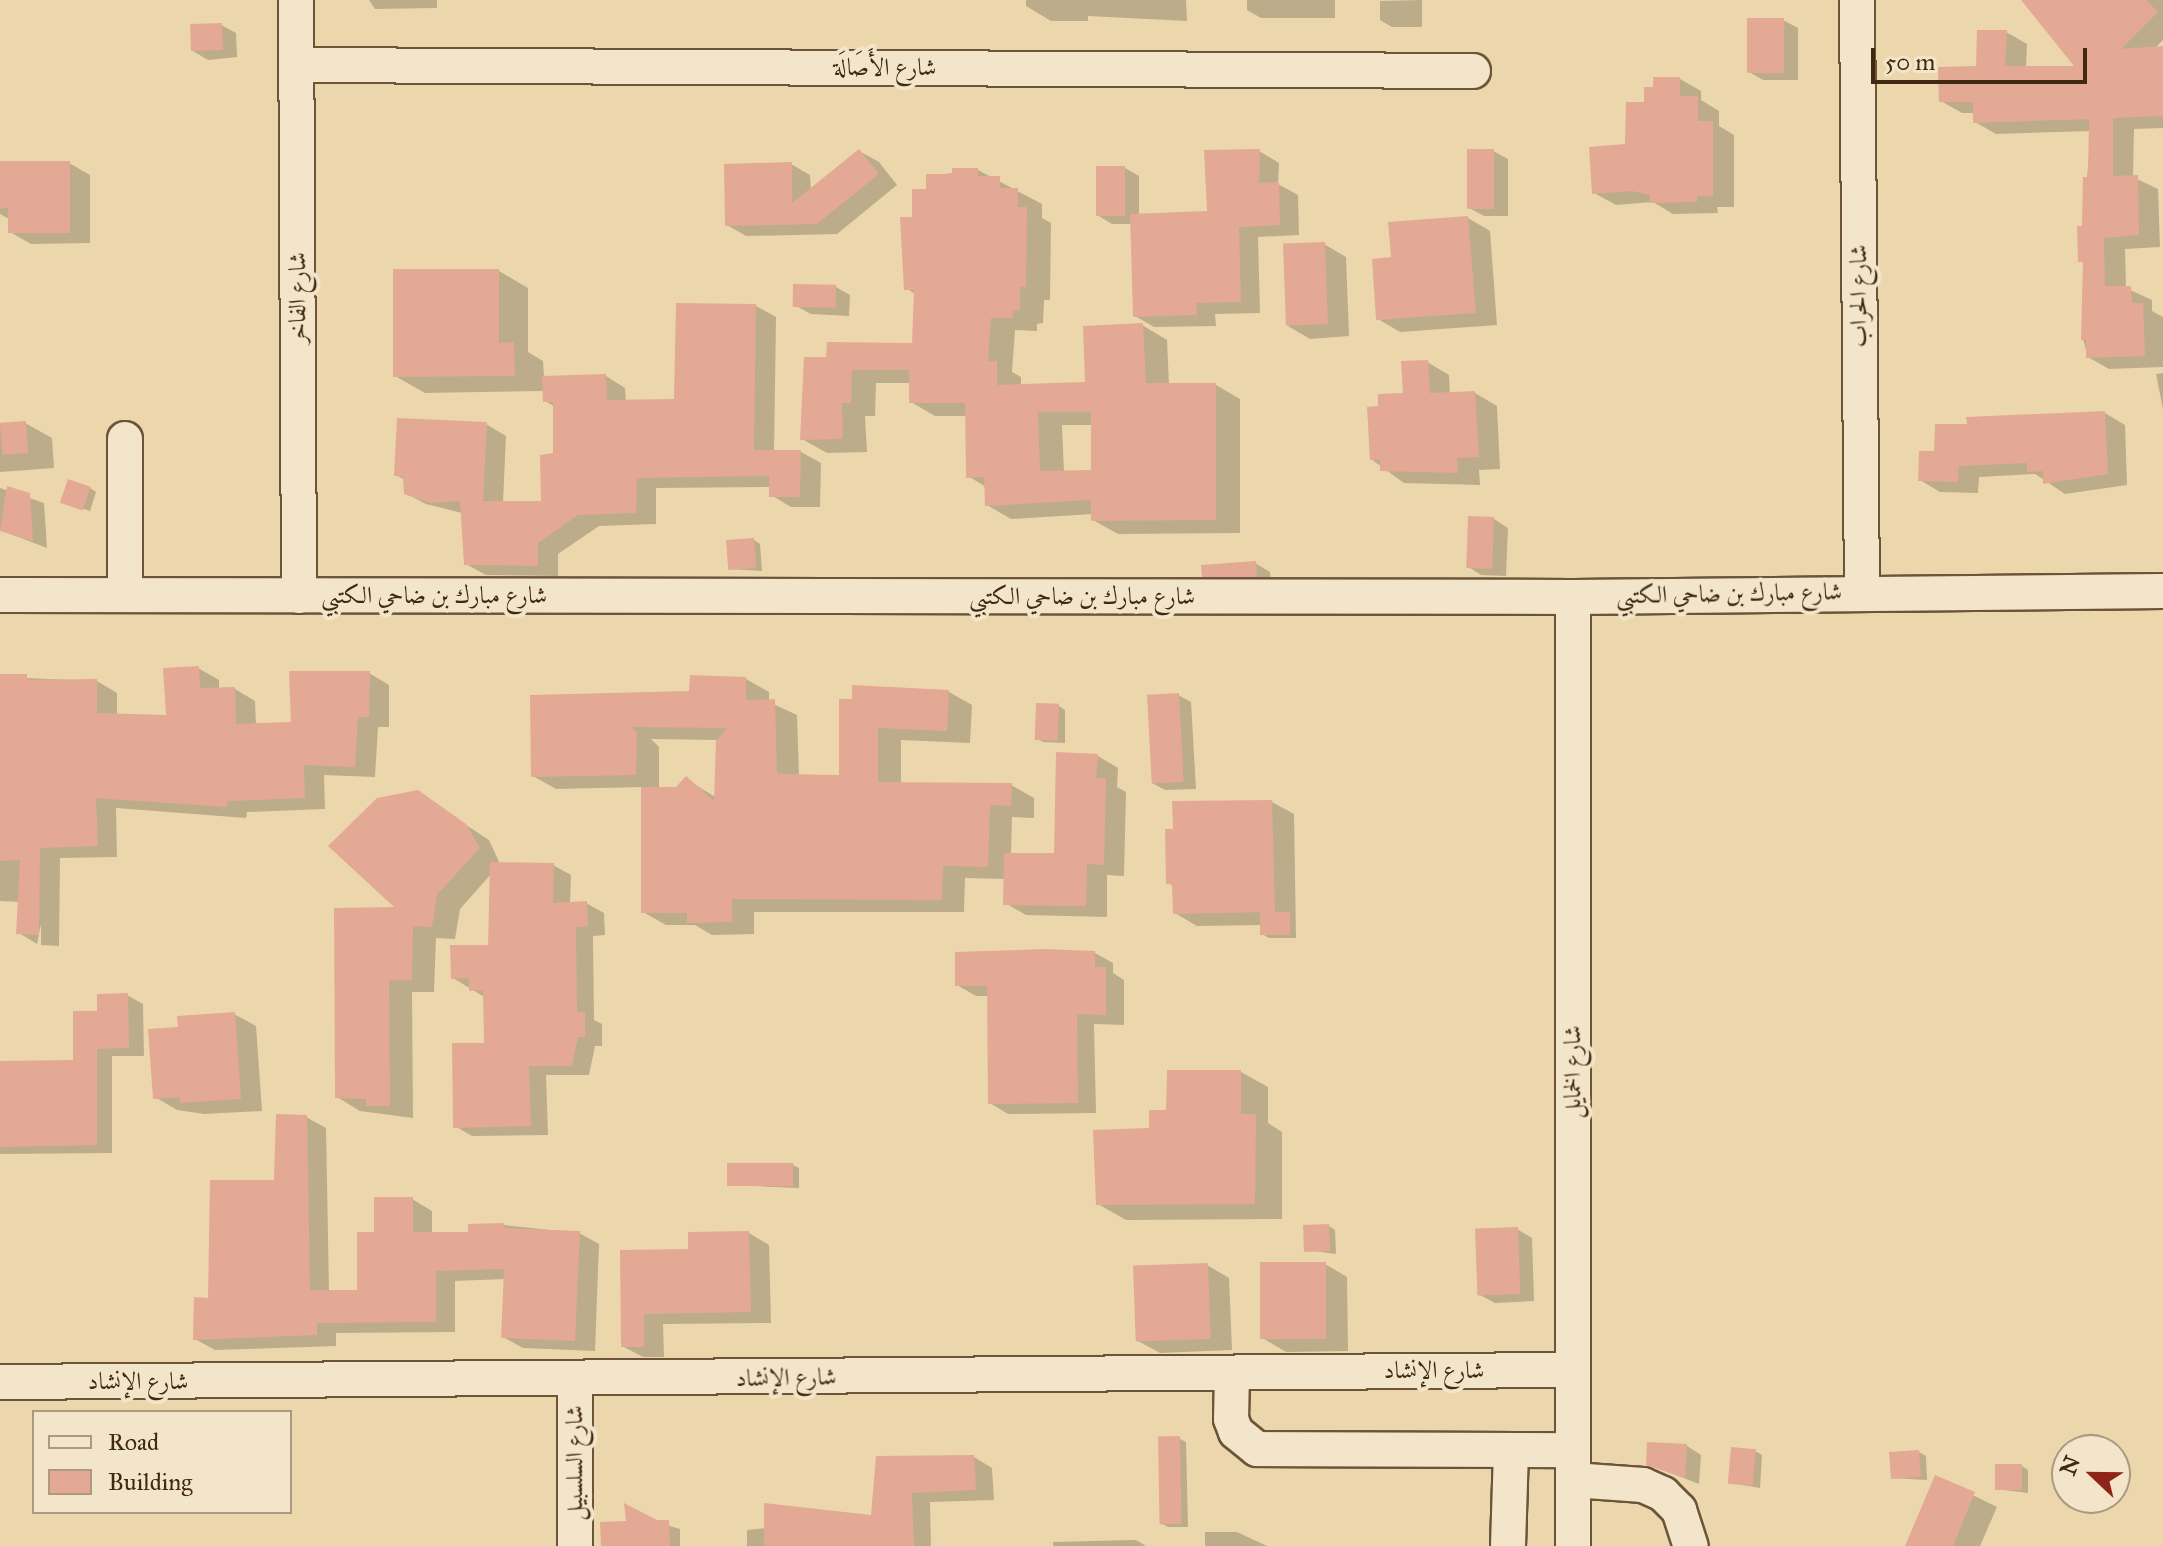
<!DOCTYPE html>
<meta charset="utf-8">
<style>
body{margin:0}
#map{position:relative;width:2163px;height:1546px;overflow:hidden;background:#ecd7ad;font-family:"IM FELL Great Primer",Amiri,serif}
div>[style]{position:absolute}
.shadow>*{inset:0;background:#0003}
.building>*{inset:0;background:#e3a994;transform-origin:0 0}
.roads{filter:drop-shadow(2px 0 #6c5438) drop-shadow(-2px 0 #6c5438) drop-shadow(0 2px #6c5438) drop-shadow(0 -2px #6c5438)}
.minor>*{height:34px;margin:-17px;padding:0 17px;transform-origin:17px;border-radius:17px;background:#f3e5ca}
span{translate:-50% -50%;white-space:nowrap;text-align:center;line-height:1.15;-webkit-text-stroke:8px #f3e5ca;paint-order:stroke}
.street-label{font-size:24px;color:#412811}
.legend{position:absolute;left:32px;top:1410px;width:260px;height:104px;box-sizing:border-box;background:#f3e5ca;border:2px solid #ac9980;margin:0;padding:10px 14px;list-style:none;font-size:24px;color:#412811}
.legend li{display:flex;align-items:center;gap:16px;height:40px}
.legend b{width:40px;border:2px solid #ac9980}
.north{position:absolute;left:2051px;top:1434px;width:80px;height:80px;box-sizing:border-box;background:#f3e5ca;border:2px solid #ac9980;border-radius:50%;rotate:292deg;font-size:22px;font-weight:700;line-height:32px;text-align:center;color:#412811}
.north::after{content:'';display:block;margin:auto;width:28px;height:36px;background:#8f2418;clip-path:polygon(50% 0,100% 100%,50% 72%,0 100%)}
.scale{position:absolute;left:1871px;top:48px;width:216px;height:36px;box-sizing:border-box;border:4px solid #412811;border-top:0;padding-left:10px;font-size:24px;line-height:28px;white-space:nowrap;color:#412811;-webkit-text-stroke:6px #f3e5ca;paint-order:stroke}
</style>
<div id="map">
<div class="shadow">
<i style="clip-path:polygon(369px 0,437px 0,437px 8px,375px 9px)"></i>
<i style="clip-path:polygon(1026px 0,1186px 0,1187px 21px,1088px 16px,1088px 21px,1051px 21px,1026px 6px)"></i>
<i style="clip-path:polygon(1247px 0,1335px 0,1335px 18px,1261px 18px,1247px 10px)"></i>
<i style="clip-path:polygon(1422px 0,1422px 27px,1392px 27px,1380px 20px,1380px 1px)"></i>
<i style="clip-path:polygon(2027px 0,2163px 0,2163px 40px,2154px 49px,2163px 48px,2163px 128px,2134px 129px,2133px 177px,2158px 189px,2160px 247px,2125px 249px,2126px 288px,2152px 300px,2152px 311px,2163px 317px,2163px 367px,2109px 369px,2088px 357px,2083px 339px,2085px 264px,2080px 261px,2091px 131px,1996px 134px,1975px 122px,1975px 113px,1962px 113px,1941px 101px,1978px 68px,2006px 32px,2027px 44px,2026px 68px,2078px 68px)"></i>
<i style="clip-path:polygon(1783px 20px,1798px 28px,1798px 80px,1763px 80px,1749px 72px)"></i>
<i style="clip-path:polygon(221px 25px,236px 33px,237px 57px,208px 60px,193px 51px)"></i>
<i style="clip-path:polygon(1680px 79px,1701px 91px,1701px 100px,1719px 111px,1719px 126px,1734px 135px,1734px 207px,1717px 207px,1718px 213px,1673px 214px,1653px 202px,1616px 205px,1594px 193px,1627px 146px,1655px 89px)"></i>
<i style="clip-path:polygon(859px 151px,879px 162px,897px 185px,837px 234px,746px 236px,727px 225px,791px 164px,810px 175px,811px 191px)"></i>
<i style="clip-path:polygon(1259px 151px,1279px 163px,1278px 184px,1298px 195px,1299px 235px,1258px 237px,1260px 313px,1215px 314px,1216px 326px,1154px 327px,1135px 316px,1132px 224px,1112px 224px,1097px 215px,1125px 168px,1139px 176px,1139px 215px,1209px 213px)"></i>
<i style="clip-path:polygon(1493px 151px,1508px 159px,1508px 216px,1484px 216px,1469px 208px)"></i>
<i style="clip-path:polygon(0 163px,69px 163px,90px 175px,90px 243px,31px 244px,10px 232px,9px 219px,0 214px)"></i>
<i style="clip-path:polygon(evenodd,978px 170px,1042px 204px,1042px 218px,1051px 223px,1050px 300px,1044px 300px,1043px 323px,1037px 324px,1037px 331px,1015px 330px,1012px 372px,1021px 377px,1021px 386px,1087px 384px,1142px 325px,1167px 340px,1169px 385px,1216px 385px,1240px 399px,1240px 533px,1118px 534px,1093px 520px,1093px 514px,1011px 519px,987px 505px,986px 487px,968px 476px,967px 416px,935px 416px,911px 402px,911px 383px,876px 383px,875px 416px,865px 416px,867px 452px,827px 453px,802px 439px,828px 359px,914px 345px,915px 294px,906px 288px,902px 219px,914px 219px,928px 191px,928px 176px,978px 170px,1062px 425px,1093px 425px,1093px 472px,1064px 473px,1062px 425px)"></i>
<i style="clip-path:polygon(1468px 218px,1490px 231px,1497px 325px,1400px 332px,1378px 319px,1393px 259px)"></i>
<i style="clip-path:polygon(1324px 244px,1346px 257px,1349px 336px,1310px 339px,1288px 326px)"></i>
<i style="clip-path:polygon(499px 271px,528px 288px,528px 352px,543px 361px,544px 378px,606px 376px,625px 388px,626px 402px,676px 401px,756px 306px,776px 317px,774px 452px,801px 452px,821px 463px,820px 507px,791px 507px,771px 495px,771px 487px,656px 488px,656px 524px,599px 526px,558px 554px,558px 576px,486px 575px,466px 564px,462px 513px,426px 504px,405px 493px,405px 480px,396px 475px,486px 424px,506px 436px,503px 503px,543px 503px,555px 455px,555px 407px,545px 401px,544px 391px,425px 393px,395px 376px)"></i>
<i style="clip-path:polygon(836px 287px,850px 295px,849px 316px,811px 314px,796px 306px)"></i>
<i style="clip-path:polygon(1427px 362px,1449px 375px,1450px 394px,1475px 393px,1497px 406px,1500px 469px,1479px 470px,1480px 485px,1404px 483px,1371px 459px,1380px 408px,1405px 394px)"></i>
<i style="clip-path:polygon(2163px 373px,2163px 409px,2156px 374px)"></i>
<i style="clip-path:polygon(2105px 413px,2125px 425px,2127px 485px,2065px 494px,2035px 474px,1979px 477px,1978px 493px,1940px 492px,1920px 480px,1936px 453px,1969px 426px)"></i>
<i style="clip-path:polygon(25px 423px,52px 438px,54px 468px,0 472px,0 424px)"></i>
<i style="clip-path:polygon(0 488px,44px 503px,47px 548px,0 530px)"></i>
<i style="clip-path:polygon(90px 488px,96px 492px,90px 511px,63px 502px)"></i>
<i style="clip-path:polygon(1494px 519px,1508px 528px,1506px 576px,1481px 575px,1467px 566px)"></i>
<i style="clip-path:polygon(754px 540px,760px 544px,762px 571px,730px 569px)"></i>
<i style="clip-path:polygon(1255px 563px,1270px 572px,1271px 584px,1218px 584px,1204px 575px)"></i>
<i style="clip-path:polygon(198px 668px,219px 680px,219px 689px,235px 689px,255px 701px,256px 725px,293px 724px,369px 673px,389px 685px,389px 727px,378px 727px,375px 777px,324px 775px,325px 809px,247px 812px,246px 818px,116px 808px,117px 857px,60px 858px,59px 946px,41px 945px,41px 924px,37px 944px,19px 933px,20px 902px,0 901px,0 677px,97px 681px,117px 693px,117px 716px,168px 717px)"></i>
<i style="clip-path:polygon(evenodd,746px 679px,769px 692px,769px 702px,797px 715px,799px 776px,841px 777px,841px 701px,949px 692px,972px 705px,970px 743px,901px 740px,901px 784px,1011px 785px,1034px 798px,1034px 818px,1012px 817px,1011px 855px,1056px 855px,1098px 756px,1118px 768px,1117px 787px,1126px 792px,1124px 876px,1107px 875px,1107px 917px,1026px 915px,1005px 903px,1006px 879px,965px 878px,964px 912px,754px 912px,754px 934px,712px 935px,695px 925px,666px 925px,643px 912px,643px 787px,556px 789px,533px 776px,691px 693px,746px 679px,651px 739px,718px 740px,717px 798px,686px 779px,677px 789px,659px 789px,659px 747px,651px 739px)"></i>
<i style="clip-path:polygon(1178px 695px,1191px 702px,1196px 789px,1165px 790px,1152px 783px)"></i>
<i style="clip-path:polygon(1059px 706px,1065px 710px,1065px 743px,1043px 742px,1037px 739px)"></i>
<i style="clip-path:polygon(417px 793px,489px 840px,500px 864px,553px 865px,571px 875px,570px 904px,586px 903px,604px 913px,605px 935px,593px 936px,594px 1020px,602px 1024px,602px 1046px,595px 1046px,589px 1075px,546px 1075px,548px 1135px,472px 1136px,455px 1126px,486px 1045px,486px 998px,453px 978px,490px 947px,492px 873px,460px 909px,455px 939px,436px 938px,434px 992px,412px 992px,413px 1118px,360px 1111px,337px 1097px,399px 909px)"></i>
<i style="clip-path:polygon(1272px 802px,1294px 814px,1296px 938px,1269px 938px,1262px 934px,1262px 925px,1197px 926px,1175px 913px,1175px 887px,1168px 883px)"></i>
<i style="clip-path:polygon(1095px 953px,1113px 963px,1113px 973px,1124px 980px,1124px 1025px,1094px 1024px,1096px 1113px,1008px 1114px,990px 1103px,989px 996px,976px 996px,957px 985px)"></i>
<i style="clip-path:polygon(127px 995px,143px 1004px,144px 1056px,112px 1056px,112px 1153px,0 1154px,0 1063px,76px 1062px,99px 1013px)"></i>
<i style="clip-path:polygon(234px 1014px,256px 1026px,262px 1111px,204px 1114px,177px 1110px,155px 1097px,180px 1029px)"></i>
<i style="clip-path:polygon(1241px 1072px,1268px 1087px,1268px 1123px,1282px 1132px,1282px 1219px,1126px 1220px,1098px 1204px,1168px 1112px)"></i>
<i style="clip-path:polygon(306px 1117px,326px 1128px,329px 1292px,359px 1292px,376px 1234px,412px 1199px,432px 1211px,432px 1234px,470px 1234px,504px 1225px,579px 1233px,599px 1244px,595px 1351px,523px 1348px,503px 1337px,505px 1279px,455px 1281px,455px 1332px,336px 1333px,336px 1346px,215px 1350px,195px 1339px)"></i>
<i style="clip-path:polygon(793px 1165px,799px 1168px,799px 1188px,729px 1185px)"></i>
<i style="clip-path:polygon(1329px 1226px,1335px 1230px,1336px 1254px,1306px 1250px)"></i>
<i style="clip-path:polygon(1517px 1229px,1532px 1238px,1534px 1301px,1495px 1303px,1480px 1295px)"></i>
<i style="clip-path:polygon(749px 1233px,769px 1245px,771px 1323px,663px 1324px,664px 1357px,643px 1357px,622px 1346px,622px 1252px,690px 1251px)"></i>
<i style="clip-path:polygon(1325px 1264px,1347px 1277px,1348px 1351px,1286px 1352px,1264px 1339px)"></i>
<i style="clip-path:polygon(1207px 1265px,1229px 1278px,1232px 1350px,1160px 1353px,1138px 1341px)"></i>
<i style="clip-path:polygon(1180px 1439px,1186px 1442px,1188px 1527px,1168px 1527px,1161px 1523px)"></i>
<i style="clip-path:polygon(1687px 1446px,1701px 1455px,1699px 1484px,1648px 1464px)"></i>
<i style="clip-path:polygon(1755px 1451px,1762px 1455px,1760px 1488px,1731px 1483px)"></i>
<i style="clip-path:polygon(1919px 1452px,1926px 1456px,1927px 1480px,1892px 1478px)"></i>
<i style="clip-path:polygon(974px 1457px,992px 1468px,994px 1500px,930px 1502px,931px 1546px,747px 1546px,747px 1530px,873px 1517px,878px 1458px)"></i>
<i style="clip-path:polygon(2022px 1466px,2028px 1470px,2028px 1493px,1996px 1489px)"></i>
<i style="clip-path:polygon(1936px 1477px,1997px 1507px,1980px 1546px,1907px 1546px)"></i>
<i style="clip-path:polygon(656px 1522px,680px 1529px,680px 1546px,603px 1546px)"></i>
<i style="clip-path:polygon(1205px 1532px,1237px 1532px,1267px 1546px,1205px 1546px)"></i>
<i style="clip-path:polygon(1136px 1540px,1146px 1546px,1053px 1546px,1053px 1542px)"></i>
</div>
<div class="building">
<i style="clip-path:polygon(2021px 0,2146px 0,2158px 12px,2121px 49px,2163px 46px,2163px 116px,2113px 118px,2113px 176px,2138px 175px,2139px 235px,2104px 238px,2105px 286px,2131px 286px,2132px 303px,2143px 303px,2145px 356px,2086px 358px,2086px 340px,2081px 340px,2083px 262px,2078px 262px,2077px 226px,2082px 226px,2083px 177px,2088px 177px,2089px 119px,1973px 123px,1973px 102px,1939px 102px,1938px 67px,1976px 66px,1977px 30px,2007px 30px,2005px 66px,2074px 66px)"></i>
<i style="left:1747px;top:18px;width:37px;height:55px"></i>
<i style="left:222px;top:23px;width:27px;height:32px;rotate:88deg"></i>
<i style="clip-path:polygon(1653px 77px,1680px 77px,1680px 96px,1698px 96px,1698px 121px,1713px 121px,1713px 196px,1697px 196px,1697px 202px,1650px 203px,1650px 195px,1632px 191px,1592px 194px,1589px 147px,1625px 144px,1626px 102px,1644px 102px,1644px 87px,1653px 87px)"></i>
<i style="clip-path:polygon(859px 149px,879px 174px,817px 224px,725px 226px,724px 164px,792px 162px,792px 203px)"></i>
<i style="clip-path:polygon(1260px 149px,1259px 183px,1279px 182px,1280px 225px,1239px 227px,1241px 302px,1196px 303px,1197px 315px,1133px 317px,1130px 214px,1207px 211px,1204px 150px)"></i>
<i style="left:1467px;top:149px;width:27px;height:60px"></i>
<i style="clip-path:polygon(0 161px,70px 161px,70px 233px,8px 233px,8px 208px,0 208px)"></i>
<i style="left:1096px;top:166px;width:29px;height:50px"></i>
<i style="clip-path:polygon(evenodd,952px 168px,978px 168px,978px 176px,1000px 176px,1000px 188px,1018px 188px,1018px 207px,1027px 207px,1026px 287px,1020px 287px,1020px 310px,1013px 311px,1013px 318px,991px 318px,988px 361px,997px 361px,997px 385px,1085px 382px,1083px 326px,1143px 323px,1146px 383px,1216px 383px,1216px 520px,1091px 521px,1091px 500px,985px 506px,984px 477px,966px 478px,965px 403px,909px 403px,909px 370px,852px 370px,851px 403px,842px 403px,843px 439px,800px 440px,804px 357px,826px 357px,827px 342px,912px 343px,914px 290px,904px 290px,900px 217px,912px 217px,912px 189px,926px 189px,926px 174px,952px 174px,952px 168px,1038px 412px,1091px 412px,1091px 470px,1040px 471px,1038px 412px)"></i>
<i style="clip-path:polygon(1468px 216px,1476px 313px,1376px 320px,1372px 259px,1391px 257px,1388px 222px)"></i>
<i style="left:1325px;top:242px;width:82px;height:42px;rotate:88deg"></i>
<i style="clip-path:polygon(393px 269px,499px 269px,499px 343px,514px 342px,515px 376px,393px 377px)"></i>
<i style="left:793px;top:284px;width:43px;height:23px;rotate:1deg"></i>
<i style="clip-path:polygon(676px 303px,756px 304px,754px 450px,801px 450px,800px 497px,769px 497px,769px 476px,637px 478px,636px 513px,578px 515px,538px 543px,538px 566px,464px 565px,460px 501px,431px 503px,404px 494px,403px 476px,394px 476px,397px 418px,487px 422px,483px 501px,541px 501px,540px 455px,553px 453px,553px 402px,543px 402px,542px 376px,606px 374px,607px 400px,674px 399px)"></i>
<i style="clip-path:polygon(1428px 360px,1430px 393px,1475px 391px,1479px 457px,1457px 458px,1458px 473px,1380px 471px,1380px 460px,1370px 460px,1367px 407px,1378px 406px,1378px 394px,1403px 393px,1401px 361px)"></i>
<i style="clip-path:polygon(2105px 411px,2108px 474px,2043px 484px,2043px 471px,2027px 472px,2027px 463px,1959px 466px,1958px 482px,1918px 481px,1919px 451px,1934px 451px,1935px 424px,1967px 424px,1966px 417px)"></i>
<i style="left:26px;top:421px;width:32px;height:26px;rotate:86deg"></i>
<i style="left:68px;top:479px;width:24px;height:25px;rotate:19deg"></i>
<i style="clip-path:polygon(7px 486px,30px 493px,33px 541px,0 531px)"></i>
<i style="left:1468px;top:516px;width:26px;height:52px;rotate:2deg"></i>
<i style="left:754px;top:538px;width:30px;height:28px;rotate:86deg"></i>
<i style="clip-path:polygon(1256px 561px,1257px 577px,1202px 577px,1201px 565px)"></i>
<i style="clip-path:polygon(199px 666px,200px 688px,235px 687px,236px 724px,291px 722px,289px 671px,370px 671px,369px 717px,358px 717px,355px 767px,304px 765px,305px 798px,227px 801px,227px 807px,96px 798px,98px 846px,40px 848px,39px 935px,16px 934px,20px 860px,0 861px,0 674px,27px 674px,27px 680px,97px 679px,97px 713px,166px 715px,163px 668px)"></i>
<i style="clip-path:polygon(690px 675px,746px 677px,746px 700px,775px 699px,777px 773px,783px 774px,839px 775px,839px 699px,852px 699px,852px 685px,949px 690px,947px 731px,878px 728px,878px 782px,1012px 783px,1011px 806px,990px 805px,988px 867px,943px 866px,942px 900px,732px 899px,732px 922px,687px 923px,687px 913px,641px 913px,641px 787px,676px 787px,686px 776px,714px 801px,716px 741px,727px 728px,631px 727px,637px 732px,636px 775px,531px 777px,530px 695px,689px 691px)"></i>
<i style="left:1179px;top:693px;width:89px;height:32px;rotate:87deg"></i>
<i style="left:1036px;top:703px;width:23px;height:37px;rotate:2deg"></i>
<i style="clip-path:polygon(1056px 752px,1098px 754px,1096px 778px,1106px 778px,1104px 865px,1087px 864px,1086px 906px,1003px 905px,1004px 853px,1054px 853px)"></i>
<i style="clip-path:polygon(418px 790px,466px 824px,480px 848px,437px 895px,432px 927px,413px 926px,412px 980px,389px 980px,390px 1106px,366px 1106px,366px 1099px,335px 1098px,334px 908px,394px 907px,328px 846px,377px 798px)"></i>
<i style="clip-path:polygon(1272px 800px,1275px 912px,1173px 914px,1172px 884px,1166px 884px,1165px 829px,1173px 829px,1172px 801px)"></i>
<i style="clip-path:polygon(490px 862px,554px 863px,553px 903px,587px 901px,588px 926px,576px 927px,577px 1012px,585px 1012px,585px 1037px,578px 1037px,572px 1066px,529px 1066px,531px 1126px,453px 1128px,452px 1043px,484px 1043px,483px 990px,469px 991px,469px 978px,451px 979px,450px 945px,488px 945px)"></i>
<i style="left:1260px;top:912px;width:30px;height:23px"></i>
<i style="clip-path:polygon(1044px 949px,1095px 951px,1095px 967px,1106px 967px,1106px 1015px,1077px 1014px,1078px 1103px,988px 1104px,987px 986px,955px 986px,955px 952px)"></i>
<i style="clip-path:polygon(128px 993px,129px 1048px,97px 1049px,97px 1145px,0 1147px,0 1061px,73px 1060px,73px 1011px,97px 1011px,97px 994px)"></i>
<i style="clip-path:polygon(235px 1012px,241px 1099px,180px 1103px,180px 1097px,153px 1099px,148px 1029px,178px 1027px,177px 1016px)"></i>
<i style="clip-path:polygon(1167px 1070px,1241px 1070px,1241px 1114px,1256px 1114px,1255px 1204px,1096px 1205px,1093px 1130px,1149px 1128px,1149px 1110px,1166px 1110px)"></i>
<i style="clip-path:polygon(276px 1114px,307px 1115px,310px 1290px,357px 1290px,357px 1232px,374px 1232px,374px 1197px,413px 1197px,413px 1232px,468px 1232px,468px 1224px,504px 1223px,504px 1228px,580px 1231px,575px 1341px,501px 1338px,504px 1269px,436px 1271px,436px 1322px,317px 1323px,317px 1335px,193px 1340px,194px 1297px,208px 1298px,210px 1180px,274px 1180px)"></i>
<i style="left:727px;top:1163px;width:66px;height:23px"></i>
<i style="left:1329px;top:1224px;width:27px;height:26px;rotate:88deg"></i>
<i style="left:1518px;top:1227px;width:67px;height:43px;rotate:88deg"></i>
<i style="clip-path:polygon(749px 1231px,751px 1312px,644px 1314px,644px 1347px,621px 1347px,620px 1250px,688px 1249px,688px 1232px)"></i>
<i style="left:1326px;top:1262px;width:77px;height:66px;rotate:90deg"></i>
<i style="left:1208px;top:1263px;width:76px;height:75px;rotate:88deg"></i>
<i style="left:1180px;top:1436px;width:88px;height:22px;rotate:89deg"></i>
<i style="clip-path:polygon(1647px 1442px,1687px 1444px,1685px 1478px,1646px 1465px)"></i>
<i style="left:1731px;top:1447px;width:25px;height:37px;rotate:5deg"></i>
<i style="left:1919px;top:1450px;width:27px;height:30px;rotate:86deg"></i>
<i style="clip-path:polygon(974px 1455px,976px 1490px,912px 1493px,914px 1546px,764px 1546px,764px 1503px,871px 1515px,876px 1456px)"></i>
<i style="left:1995px;top:1464px;width:27px;height:26px"></i>
<i style="clip-path:polygon(1935px 1475px,1975px 1492px,1953px 1546px,1905px 1546px)"></i>
<i style="clip-path:polygon(624px 1503px,657px 1520px,669px 1520px,670px 1546px,601px 1546px,600px 1522px,626px 1521px)"></i>
</div>
<div class="roads">
<div class="minor">
<i style="left:296px;top:0;width:596px;rotate:89.71deg"></i>
<i style="left:1857px;top:0;width:591px;rotate:89.52deg"></i>
<i style="left:296px;top:65px;width:1177px;rotate:0.29deg"></i>
<i style="left:0;top:595px;width:1573px;rotate:0.07deg"></i>
<i style="left:1573px;top:597px;width:590px;rotate:-0.58deg"></i>
<i style="left:125px;top:595px;width:156px;rotate:-90deg"></i>
<i style="left:1232px;top:1373px;width:46px;rotate:91.2deg"></i>
<i style="left:1231px;top:1419px;width:14px;rotate:69deg"></i>
<i style="left:1236px;top:1432px;width:27px;rotate:39deg"></i>
<i style="left:1257px;top:1449px;width:316px;rotate:0.2deg"></i>
<i style="left:575px;top:1380px;width:166px;rotate:90deg"></i>
<i style="left:0;top:1382px;width:1572px;rotate:-0.44deg"></i>
<i style="left:1573px;top:1480px;width:70px;rotate:4.1deg"></i>
<i style="left:1643px;top:1485px;width:22px;rotate:24deg"></i>
<i style="left:1663px;top:1494px;width:23px;rotate:45deg"></i>
<i style="left:1679px;top:1510px;width:38px;rotate:72deg"></i>
<i style="left:1508px;top:1546px;width:95px;rotate:-88.2deg"></i>
<i style="left:1573px;top:1546px;width:949px;rotate:-90deg"></i>
</div>
</div>
<div class="street-label">
<span style="left:885px;top:68px">شارع الأَصَالَة</span>
<span style="left:1859px;top:296px;rotate:-90deg">شارع الحراب</span>
<span style="left:298px;top:298px;rotate:-90deg">شارع الفاخر</span>
<span style="left:1729px;top:594px;rotate:-1deg">شارع مبارك بن ضاحي الكتبي</span>
<span style="left:434px;top:596px">شارع مبارك بن ضاحي الكتبي</span>
<span style="left:1082px;top:597px">شارع مبارك بن ضاحي الكتبي</span>
<span style="left:1573px;top:1072px;rotate:-90deg">شارع الخمايل</span>
<span style="left:1434px;top:1371px">شارع الإنشاد</span>
<span style="left:786px;top:1378px;rotate:-1deg">شارع الإنشاد</span>
<span style="left:138px;top:1382px">شارع الإنشاد</span>
<span style="left:575px;top:1463px;rotate:-90deg">شارع السلسبيل</span>
</div>
<ul class="legend">
<li><b style="height:10px;background:#f3e5ca"></b>Road</li>
<li><b style="height:22px;background:#e3a994"></b>Building</li>
</ul>
<div class="north">N</div>
<div class="scale">50 m</div>
</div>
